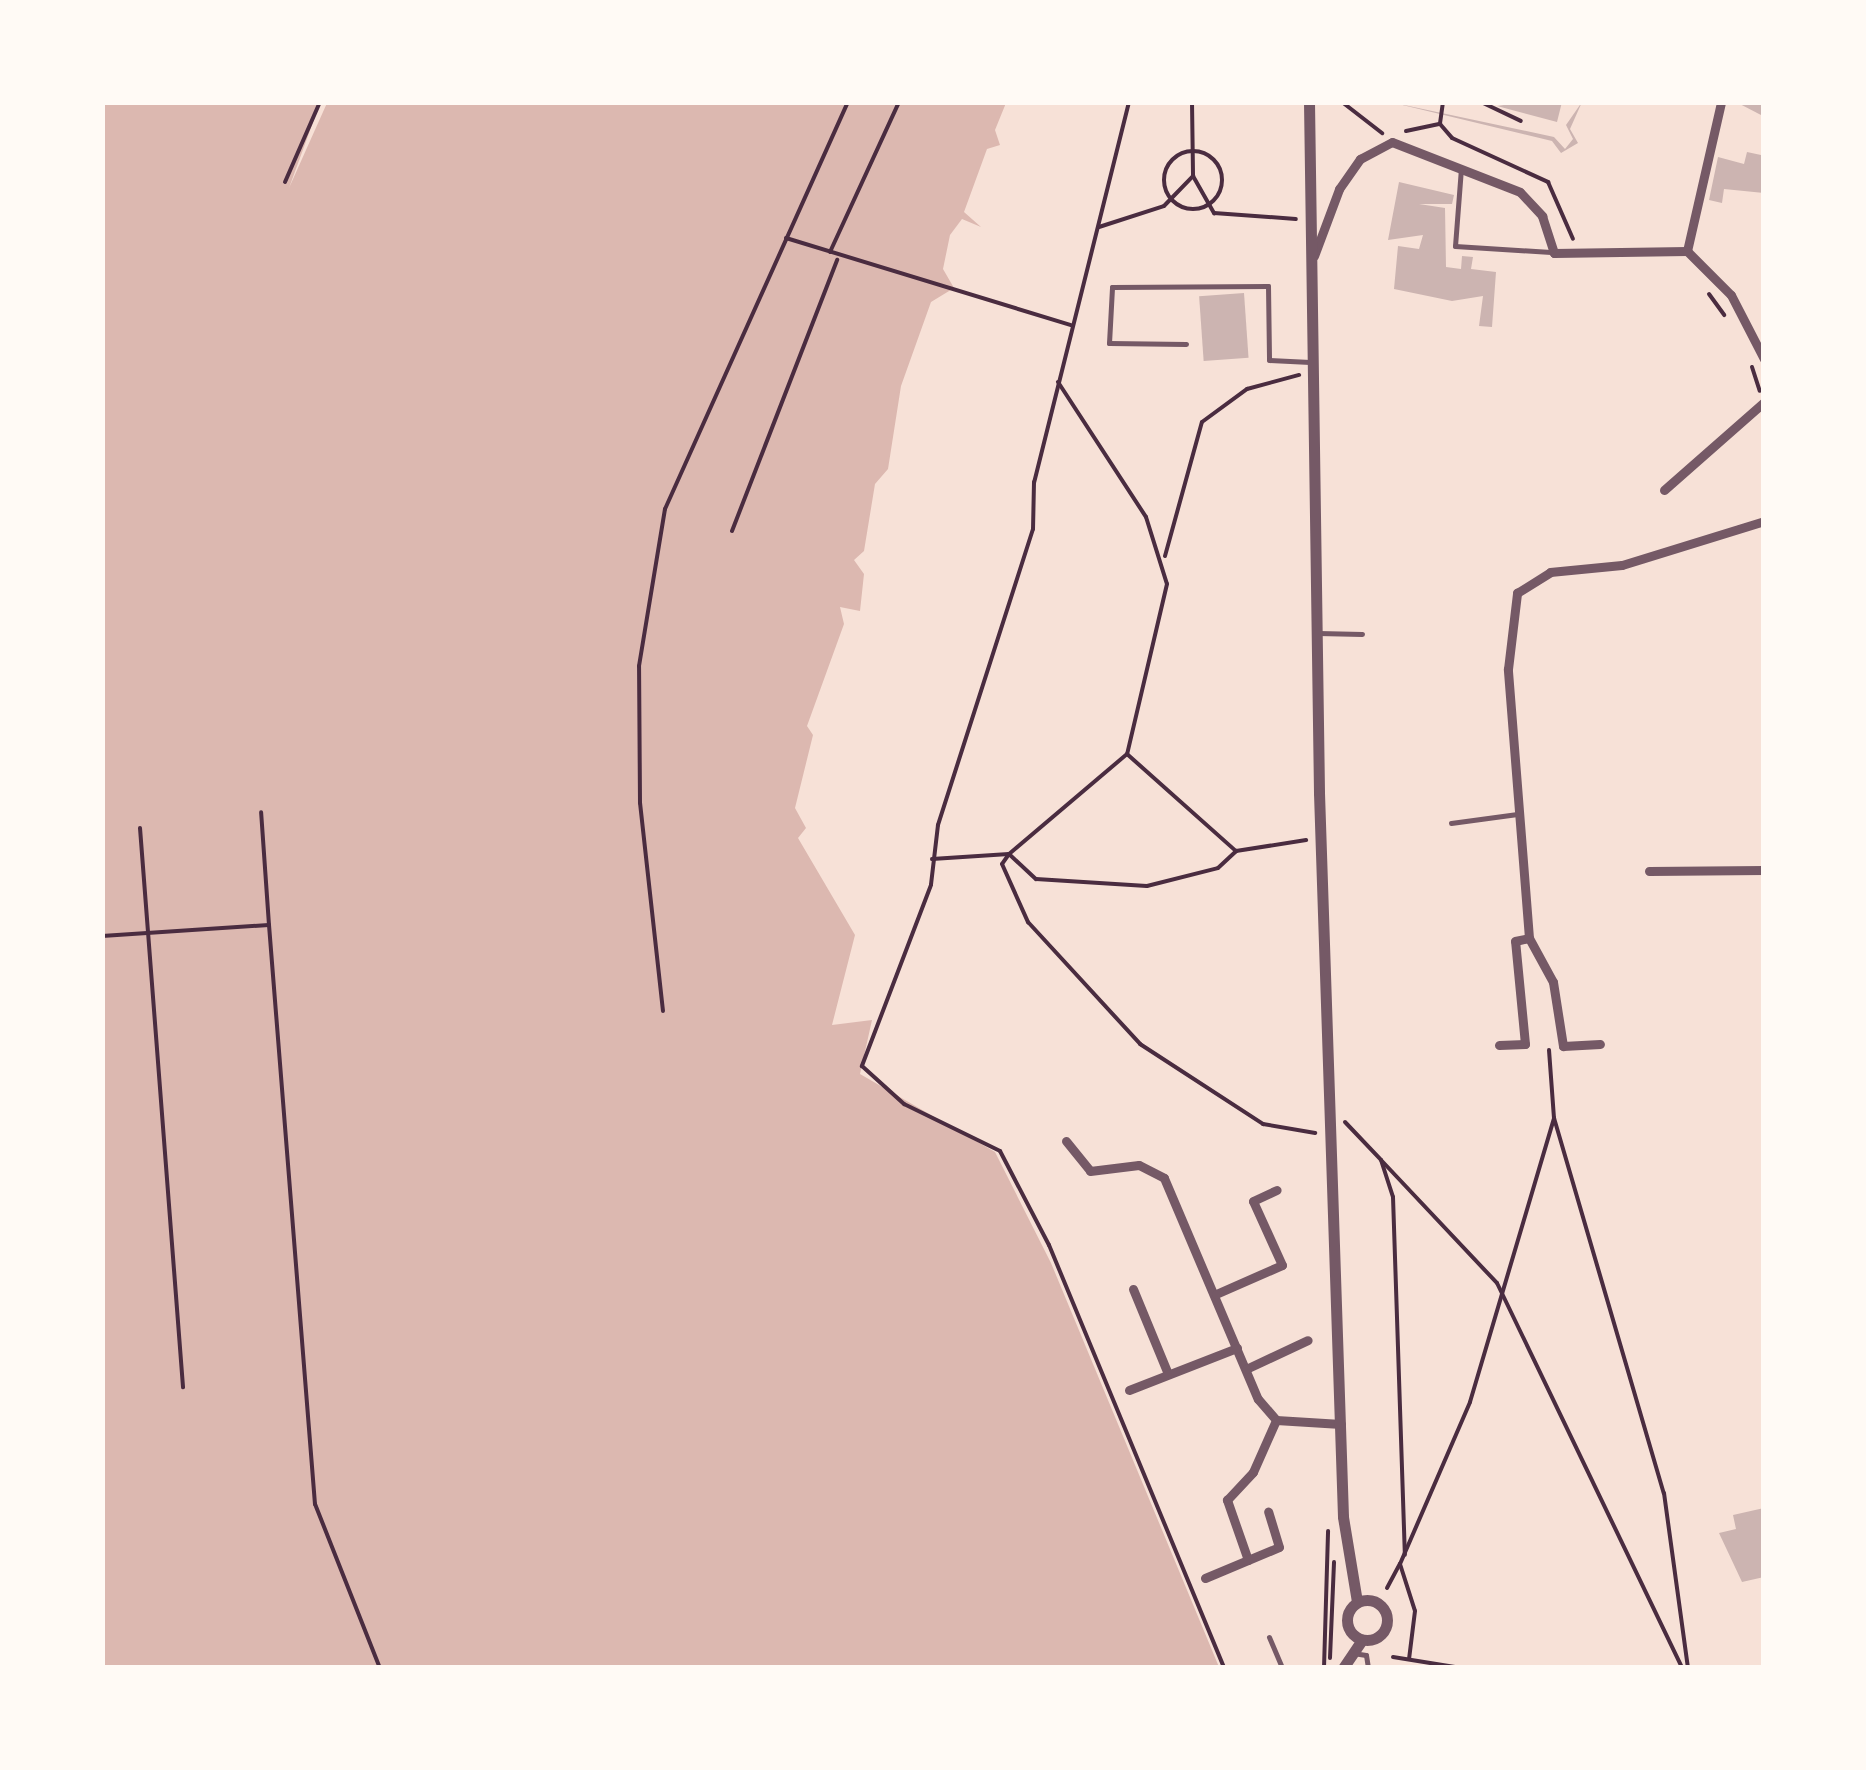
<!DOCTYPE html>
<style>
body{margin:0}
#map{position:relative;width:1866px;height:1770px;overflow:hidden;background:#f7e1d7;font-family:"Crimson Pro",serif}
div>[style]{position:absolute}
.water>*{inset:0;background:#dcb8b0}
.building>*{inset:0;background:#ccb4b1;transform-origin:0 0}
.path>*{height:4px;margin:-2px;padding:0 2px;transform-origin:2px;border-radius:2px;background:#4a2c40}
.path>.ring{margin:-2px;padding:0;box-sizing:content-box;background:none;border:4px solid #4a2c40;border-radius:50%}
.service>*{height:5px;margin:-2.5px;padding:0 2.5px;transform-origin:2.5px;border-radius:2.5px;background:#755966}
.minor>*{height:9px;margin:-4.5px;padding:0 4.5px;transform-origin:4.5px;border-radius:4.5px;background:#755966}
.tertiary>*{height:11px;margin:-5.5px;padding:0 5.5px;transform-origin:5.5px;border-radius:5.5px;background:#755966}
.tertiary>.ring{margin:-5.5px;padding:0;box-sizing:content-box;background:none;border:11px solid #755966;border-radius:50%}
span{translate:-50% -50%;white-space:nowrap;text-align:center;line-height:1.15;-webkit-text-stroke:9px #fffaf5;paint-order:stroke}
.frame{position:absolute;inset:0;border:105px solid #fffaf5;pointer-events:none}
</style>
<div id="map">
<div class="water">
<i style="clip-path:polygon(102px 103px,320px 103px,289px 188px,327px 103px,1006px 103px,995px 130px,1000px 145px,987px 149px,964px 212px,981px 227px,962px 219px,950px 235px,943px 269px,954px 288px,931px 302px,901px 386px,888px 469px,875px 484px,864px 551px,854px 560px,864px 574px,860px 611px,840px 607px,844px 624px,807px 726px,813px 735px,795px 808px,806px 828px,798px 838px,855px 935px,832px 1025px,872px 1020px,860px 1074px,995px 1152px,1051px 1263px,1219px 1667px,103px 1667px)"></i>
</div>
<div class="building">
<i style="clip-path:polygon(1390px 102px,1554px 137px,1565px 149px,1573px 139px,1566px 125px,1582px 102px,1570px 129px,1578px 143px,1561px 153px,1552px 141px)"></i>
<i style="clip-path:polygon(1524px 102px,1562px 102px,1557px 122px,1497px 106px)"></i>
<i style="clip-path:polygon(1736px 102px,1764px 102px,1764px 105px,1761px 115px)"></i>
<i style="clip-path:polygon(1747px 152px,1761px 155px,1764px 193px,1724px 189px,1722px 203px,1709px 200px,1718px 157px,1744px 164px)"></i>
<i style="clip-path:polygon(1399px 182px,1454px 195px,1452px 204px,1419px 204px,1445px 208px,1446px 267px,1461px 269px,1462px 256px,1473px 257px,1471px 269px,1496px 272px,1492px 327px,1479px 326px,1483px 296px,1452px 301px,1394px 289px,1398px 246px,1419px 249px,1423px 235px,1388px 240px)"></i>
<i style="left:1244px;top:293px;width:65px;height:45px;rotate:86deg"></i>
<i style="clip-path:polygon(1764px 1508px,1764px 1577px,1742px 1582px,1719px 1533px,1736px 1529px,1733px 1515px)"></i>
</div>
<div class="path">
<i style="left:1129px;top:102px;width:392px;rotate:104deg"></i>
<i style="left:1034px;top:482px;width:47px;rotate:91.2deg"></i>
<i style="left:1033px;top:529px;width:311px;rotate:107.8deg"></i>
<i style="left:938px;top:825px;width:60px;rotate:96.7deg"></i>
<i style="left:931px;top:885px;width:194px;rotate:110.9deg"></i>
<i style="left:862px;top:1066px;width:57px;rotate:42.1deg"></i>
<i style="left:904px;top:1104px;width:107px;rotate:26.1deg"></i>
<i style="left:1000px;top:1151px;width:106px;rotate:62.5deg"></i>
<i style="left:1049px;top:1245px;width:458px;rotate:67.5deg"></i>
<i style="left:1192px;top:102px;width:74px;rotate:89.2deg"></i>
<i style="left:1193px;top:176px;width:43px;rotate:60.4deg"></i>
<i style="left:1214px;top:213px;width:82px;rotate:4.2deg"></i>
<i style="left:1342px;top:102px;width:51px;rotate:37.8deg"></i>
<i style="left:1443px;top:102px;width:22px;rotate:98deg"></i>
<i style="left:1440px;top:124px;width:18px;rotate:49deg"></i>
<i style="left:1452px;top:138px;width:106px;rotate:24.6deg"></i>
<i style="left:1548px;top:182px;width:62px;rotate:66.3deg"></i>
<i style="left:1481px;top:102px;width:44px;rotate:25.4deg"></i>
<i style="left:1406px;top:131px;width:35px;rotate:-12deg"></i>
<i class="ring" style="left:1164px;top:151px;width:54px;height:54px"></i>
<i style="left:285px;top:182px;width:87px;rotate:-66.4deg"></i>
<i style="left:1099px;top:227px;width:68px;rotate:-17.9deg"></i>
<i style="left:1164px;top:206px;width:42px;rotate:-46deg"></i>
<i style="left:786px;top:238px;width:298px;rotate:17deg"></i>
<i style="left:830px;top:252px;width:165px;rotate:-65.3deg"></i>
<i style="left:1709px;top:294px;width:26px;rotate:54deg"></i>
<i style="left:1752px;top:367px;width:25px;rotate:72deg"></i>
<i style="left:1058px;top:382px;width:161px;rotate:56.9deg"></i>
<i style="left:1146px;top:517px;width:70px;rotate:72.6deg"></i>
<i style="left:1167px;top:584px;width:175px;rotate:103.2deg"></i>
<i style="left:1127px;top:754px;width:155px;rotate:139.7deg"></i>
<i style="left:1009px;top:854px;width:37px;rotate:43deg"></i>
<i style="left:1036px;top:879px;width:111px;rotate:3.6deg"></i>
<i style="left:1147px;top:886px;width:73px;rotate:-14.2deg"></i>
<i style="left:1218px;top:868px;width:25px;rotate:-43deg"></i>
<i style="left:1236px;top:851px;width:71px;rotate:-8.9deg"></i>
<i style="left:732px;top:531px;width:291px;rotate:-68.8deg"></i>
<i style="left:1165px;top:556px;width:139px;rotate:-74.6deg"></i>
<i style="left:1202px;top:422px;width:56px;rotate:-36.3deg"></i>
<i style="left:1247px;top:389px;width:54px;rotate:-15.1deg"></i>
<i style="left:1127px;top:754px;width:146px;rotate:41.7deg"></i>
<i style="left:140px;top:828px;width:561px;rotate:85.6deg"></i>
<i style="left:932px;top:859px;width:77px;rotate:-3.7deg"></i>
<i style="left:1009px;top:854px;width:12px;rotate:125deg"></i>
<i style="left:1002px;top:864px;width:64px;rotate:65.9deg"></i>
<i style="left:1028px;top:922px;width:166px;rotate:47.4deg"></i>
<i style="left:1140px;top:1044px;width:147px;rotate:33deg"></i>
<i style="left:1263px;top:1124px;width:53px;rotate:9.8deg"></i>
<i style="left:269px;top:925px;width:581px;rotate:85.46deg"></i>
<i style="left:315px;top:1504px;width:176px;rotate:68.4deg"></i>
<i style="left:102px;top:936px;width:167px;rotate:-3.8deg"></i>
<i style="left:269px;top:925px;width:113px;rotate:-94deg"></i>
<i style="left:663px;top:1011px;width:209px;rotate:-96.3deg"></i>
<i style="left:640px;top:803px;width:137px;rotate:-90.4deg"></i>
<i style="left:639px;top:666px;width:159px;rotate:-80.6deg"></i>
<i style="left:665px;top:509px;width:446px;rotate:-65.8deg"></i>
<i style="left:1549px;top:1050px;width:68px;rotate:85.8deg"></i>
<i style="left:1345px;top:1122px;width:52px;rotate:46.5deg"></i>
<i style="left:1381px;top:1160px;width:39px;rotate:72deg"></i>
<i style="left:1393px;top:1197px;width:358px;rotate:88.1deg"></i>
<i style="left:1381px;top:1160px;width:169px;rotate:46.7deg"></i>
<i style="left:1497px;top:1283px;width:427px;rotate:64.3deg"></i>
<i style="left:1400px;top:1564px;width:176px;rotate:-66.6deg"></i>
<i style="left:1470px;top:1402px;width:296px;rotate:-73.5deg"></i>
<i style="left:1554px;top:1118px;width:391px;rotate:73.7deg"></i>
<i style="left:1664px;top:1493px;width:177px;rotate:82.2deg"></i>
<i style="left:1387px;top:1588px;width:27px;rotate:-62deg"></i>
<i style="left:1400px;top:1564px;width:49px;rotate:72.3deg"></i>
<i style="left:1415px;top:1611px;width:48px;rotate:97.1deg"></i>
<i style="left:1393px;top:1657px;width:69px;rotate:9.2deg"></i>
<i style="left:1330px;top:1658px;width:96px;rotate:-87.6deg"></i>
<i style="left:1324px;top:1668px;width:137px;rotate:-88.3deg"></i>
</div>
<div class="service">
<i style="left:1461px;top:168px;width:78px;rotate:94.4deg"></i>
<i style="left:1455px;top:246px;width:96px;rotate:3.6deg"></i>
<i style="left:1186px;top:344px;width:77px;rotate:-179.3deg"></i>
<i style="left:1109px;top:343px;width:56px;rotate:-86.9deg"></i>
<i style="left:1112px;top:287px;width:156px;rotate:-0.4deg"></i>
<i style="left:1268px;top:286px;width:74px;rotate:89.2deg"></i>
<i style="left:1269px;top:360px;width:41px;rotate:2.8deg"></i>
<i style="left:1318px;top:633px;width:44px;rotate:1.3deg"></i>
<i style="left:1451px;top:823px;width:67px;rotate:-7.8deg"></i>
<i style="left:1269px;top:1637px;width:34px;rotate:67deg"></i>
<i style="left:1353px;top:1653px;width:13px;rotate:9deg"></i>
<i style="left:1366px;top:1655px;width:13px;rotate:81deg"></i>
</div>
<div class="minor">
<i style="left:1687px;top:251px;width:153px;rotate:-77.1deg"></i>
<i style="left:1687px;top:251px;width:62px;rotate:45deg"></i>
<i style="left:1731px;top:295px;width:72px;rotate:62.7deg"></i>
<i style="left:1314px;top:256px;width:72px;rotate:-69.5deg"></i>
<i style="left:1339px;top:189px;width:37px;rotate:-55deg"></i>
<i style="left:1360px;top:159px;width:36px;rotate:-28deg"></i>
<i style="left:1392px;top:142px;width:137px;rotate:21.3deg"></i>
<i style="left:1520px;top:192px;width:33px;rotate:47deg"></i>
<i style="left:1542px;top:216px;width:39px;rotate:72deg"></i>
<i style="left:1554px;top:253px;width:133px;rotate:-0.9deg"></i>
<i style="left:1664px;top:490px;width:133px;rotate:-41.3deg"></i>
<i style="left:1649px;top:871px;width:115px;rotate:-0.5deg"></i>
<i style="left:1529px;top:938px;width:50px;rotate:61.4deg"></i>
<i style="left:1553px;top:982px;width:65px;rotate:81.1deg"></i>
<i style="left:1563px;top:1046px;width:37px;rotate:-3deg"></i>
<i style="left:1499px;top:1045px;width:26px;rotate:-2deg"></i>
<i style="left:1525px;top:1044px;width:103px;rotate:-95.5deg"></i>
<i style="left:1515px;top:941px;width:14px;rotate:-12deg"></i>
<i style="left:1529px;top:938px;width:270px;rotate:-94.5deg"></i>
<i style="left:1508px;top:669px;width:77px;rotate:-83.2deg"></i>
<i style="left:1517px;top:593px;width:39px;rotate:-32deg"></i>
<i style="left:1550px;top:572px;width:72px;rotate:-5.6deg"></i>
<i style="left:1622px;top:565px;width:149px;rotate:-17.2deg"></i>
<i style="left:1066px;top:1141px;width:38px;rotate:51deg"></i>
<i style="left:1090px;top:1171px;width:49px;rotate:-7deg"></i>
<i style="left:1139px;top:1165px;width:28px;rotate:27deg"></i>
<i style="left:1164px;top:1178px;width:240px;rotate:67deg"></i>
<i style="left:1258px;top:1399px;width:28px;rotate:49deg"></i>
<i style="left:1133px;top:1289px;width:92px;rotate:67.6deg"></i>
<i style="left:1216px;top:1294px;width:72px;rotate:-23.7deg"></i>
<i style="left:1282px;top:1265px;width:70px;rotate:-114.4deg"></i>
<i style="left:1253px;top:1201px;width:26px;rotate:-25deg"></i>
<i style="left:1246px;top:1369px;width:68px;rotate:-25.1deg"></i>
<i style="left:1129px;top:1390px;width:116px;rotate:-21.3deg"></i>
<i style="left:1248px;top:1560px;width:64px;rotate:-109.3deg"></i>
<i style="left:1227px;top:1500px;width:38px;rotate:-47deg"></i>
<i style="left:1253px;top:1472px;width:57px;rotate:-66.1deg"></i>
<i style="left:1276px;top:1420px;width:65px;rotate:3.5deg"></i>
<i style="left:1205px;top:1578px;width:80px;rotate:-22.7deg"></i>
<i style="left:1279px;top:1547px;width:37px;rotate:-107deg"></i>
</div>
<div class="tertiary">
<i style="left:1309px;top:102px;width:691px;rotate:89.17deg"></i>
<i style="left:1319px;top:793px;width:724px;rotate:88.1deg"></i>
<i style="left:1343px;top:1517px;width:86px;rotate:80.6deg"></i>
<i class="ring" style="left:1347px;top:1600px;width:29px;height:29px"></i>
<i style="left:1343px;top:1668px;width:34px;rotate:-56deg"></i>
</div>
<div class="frame"></div>
</div>
